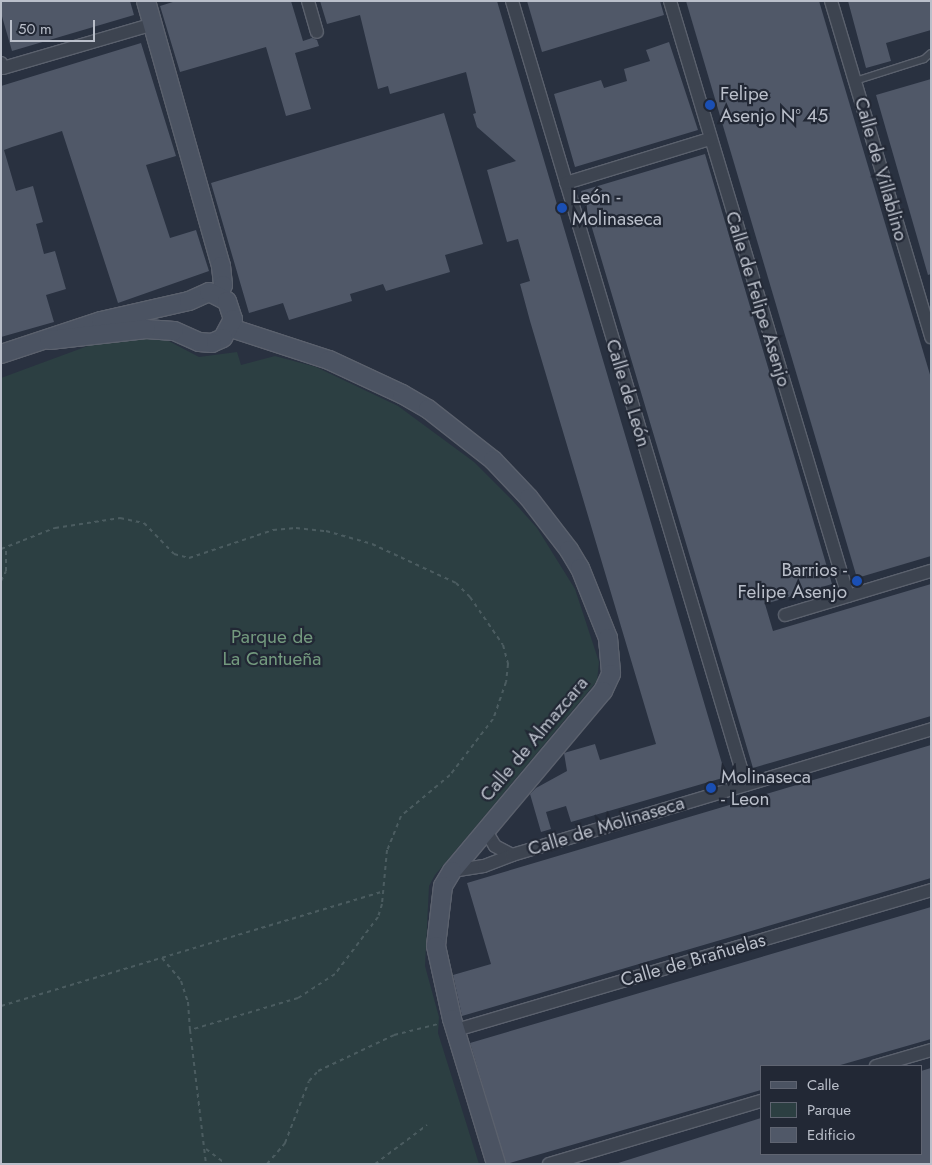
<!DOCTYPE html>
<meta charset="utf-8">
<style>
body{margin:0}
#map{position:relative;width:932px;height:1165px;overflow:hidden;background:#293140;font-family:Jost,sans-serif}
div>[style]{position:absolute}
.green>*{inset:0;background:#2c3f42}
.building>*{inset:0;background:#505868}
.path>*{height:2px;margin-top:-1px;transform-origin:0;background:repeating-linear-gradient(90deg,#4b5c60 0 4px,transparent 0 8px)}
.roads{filter:drop-shadow(1px 0 #5b616d) drop-shadow(-1px 0 #5b616d) drop-shadow(0 1px #5b616d) drop-shadow(0 -1px #5b616d)}
.lane>*{height:6px;margin:-3px;padding:0 3px;transform-origin:3px;border-radius:3px;background:#3d4450}
.street>*{height:12px;margin:-6px;padding:0 6px;transform-origin:6px;border-radius:6px;background:#3d4450}
.secondary>*{height:18px;margin:-9px;padding:0 9px;transform-origin:9px;border-radius:9px;background:#4b5362}
.dots>*{width:14px;height:14px;translate:-50% -50%;box-sizing:border-box;border:2px solid #222835;border-radius:50%}
span{translate:-50% -50%;white-space:nowrap;text-align:center;line-height:1.15;-webkit-text-stroke:4.5px #222835;paint-order:stroke}
.poi-label{font-size:19px;color:#babfca}
.left{translate:0 -50%;text-align:left}
.right{translate:-100% -50%;text-align:right}
.street-label{font-size:19px;color:#babfca}
.park-label{font-size:19px;color:#73997e}
.frame{position:absolute;inset:0;border:2px solid #babfca;pointer-events:none}
.legend{position:absolute;left:760px;top:1065px;width:162px;height:90px;box-sizing:border-box;background:#222835;border:1px solid #5f6471;margin:0;padding:6px 9px;list-style:none;font-size:15px;color:#babfca}
.legend li{display:flex;align-items:center;gap:10px;height:25px}
.legend b{width:25px;border:1px solid #5f6471}
.scale{position:absolute;left:10px;top:20px;width:85px;height:22px;box-sizing:border-box;border:2px solid #babfca;border-top:0;padding-left:6px;font-size:15px;line-height:18px;white-space:nowrap;color:#babfca;-webkit-text-stroke:4px #222835;paint-order:stroke}
</style>
<div id="map">
<div class="green">
<i style="clip-path:polygon(161px 337px,199px 357px,237px 352px,241px 365px,275px 356px,316px 367px,398px 406px,474px 462px,512px 500px,537px 528px,575px 589px,599px 662px,597px 681px,435px 875px,429px 886px,425px 966px,439px 1017px,438px 1033px,479px 1164px,1px 1164px,1px 378px,104px 340px)"></i>
</div>
<div class="building">
<i style="clip-path:polygon(1px 1px,130px 1px,134px 15px,12px 51px,1px 13px)"></i>
<i style="clip-path:polygon(176px 1px,291px 1px,303px 41px,312px 38px,317px 40px,319px 46px,295px 53px,311px 109px,286px 116px,266px 47px,180px 72px,160px 6px)"></i>
<i style="clip-path:polygon(320px 1px,497px 1px,726px 777px,571px 822px,566px 806px,546px 812px,551px 829px,541px 832px,530px 794px,536px 788px,567px 771px,564px 753px,595px 744px,600px 760px,656px 744px,530px 321px,520px 284px,530px 281px,518px 239px,507px 242px,487px 170px,516px 161px,477px 127px,473px 114px,476px 113px,466px 72px,390px 94px,388px 86px,378px 89px,360px 15px,327px 24px)"></i>
<i style="clip-path:polygon(527px 1px,660px 1px,664px 15px,542px 52px)"></i>
<i style="clip-path:polygon(686px 1px,819px 1px,931px 378px,931px 556px,857px 578px)"></i>
<i style="clip-path:polygon(848px 1px,931px 1px,931px 30px,886px 43px,891px 61px,866px 68px)"></i>
<i style="clip-path:polygon(669px 42px,698px 130px,575px 167px,554px 94px,601px 80px,604px 88px,627px 81px,624px 69px,650px 61px,646px 50px)"></i>
<i style="clip-path:polygon(141px 43px,176px 156px,146px 165px,170px 238px,196px 230px,209px 271px,118px 303px,62px 131px,12px 147px,4px 150px,16px 191px,33px 186px,43px 222px,36px 224px,44px 254px,55px 251px,66px 289px,46px 295px,54px 322px,1px 337px,1px 86px)"></i>
<i style="clip-path:polygon(931px 79px,931px 274px,928px 275px,876px 95px)"></i>
<i style="clip-path:polygon(444px 113px,483px 244px,445px 255px,450px 272px,386px 291px,383px 284px,350px 294px,352px 301px,289px 320px,283px 303px,249px 313px,211px 183px)"></i>
<i style="clip-path:polygon(705px 154px,832px 584px,765px 604px,773px 631px,931px 584px,931px 716px,753px 768px,581px 191px)"></i>
<i style="clip-path:polygon(931px 745px,931px 878px,462px 1016px,453px 975px,491px 964px,467px 883px)"></i>
<i style="clip-path:polygon(931px 907px,931px 1039px,837px 1066px,761px 1066px,761px 1090px,506px 1164px,470px 1043px)"></i>
<i style="clip-path:polygon(931px 1068px,931px 1164px,615px 1164px,761px 1118px,761px 1154px,921px 1154px,921px 1071px)"></i>
</div>
<div class="path">
<i style="left:1px;top:549px;width:58px;rotate:-21.3deg"></i>
<i style="left:55px;top:528px;width:66px;rotate:-8.7deg"></i>
<i style="left:120px;top:518px;width:25px;rotate:12deg"></i>
<i style="left:144px;top:523px;width:43px;rotate:45.9deg"></i>
<i style="left:174px;top:554px;width:16px;rotate:15deg"></i>
<i style="left:189px;top:558px;width:89px;rotate:-18.4deg"></i>
<i style="left:273px;top:530px;width:23px;rotate:-5deg"></i>
<i style="left:296px;top:528px;width:30px;rotate:6deg"></i>
<i style="left:326px;top:531px;width:48px;rotate:15.8deg"></i>
<i style="left:372px;top:544px;width:93px;rotate:24.9deg"></i>
<i style="left:456px;top:583px;width:20px;rotate:45deg"></i>
<i style="left:470px;top:597px;width:58px;rotate:55.5deg"></i>
<i style="left:503px;top:645px;width:20px;rotate:75deg"></i>
<i style="left:508px;top:664px;width:18px;rotate:96deg"></i>
<i style="left:506px;top:682px;width:39px;rotate:109deg"></i>
<i style="left:493px;top:719px;width:71px;rotate:127.5deg"></i>
<i style="left:450px;top:775px;width:64px;rotate:140.1deg"></i>
<i style="left:401px;top:816px;width:37px;rotate:112deg"></i>
<i style="left:387px;top:850px;width:54px;rotate:95.3deg"></i>
<i style="left:382px;top:904px;width:14px;rotate:107deg"></i>
<i style="left:378px;top:917px;width:71px;rotate:127deg"></i>
<i style="left:335px;top:974px;width:44px;rotate:147deg"></i>
<i style="left:298px;top:998px;width:113px;rotate:163.5deg"></i>
<i style="left:190px;top:1030px;width:135px;rotate:83.2deg"></i>
<i style="left:1px;top:581px;width:11px;rotate:-63deg"></i>
<i style="left:6px;top:571px;width:22px;rotate:-90deg"></i>
<i style="left:162px;top:958px;width:30px;rotate:50deg"></i>
<i style="left:181px;top:981px;width:22px;rotate:72deg"></i>
<i style="left:188px;top:1002px;width:28px;rotate:86deg"></i>
<i style="left:1px;top:1006px;width:397px;rotate:-16.7deg"></i>
<i style="left:206px;top:1149px;width:25px;rotate:37deg"></i>
<i style="left:267px;top:1164px;width:28px;rotate:-49deg"></i>
<i style="left:285px;top:1143px;width:66px;rotate:-68.8deg"></i>
<i style="left:309px;top:1081px;width:13px;rotate:-48deg"></i>
<i style="left:318px;top:1071px;width:84px;rotate:-25.3deg"></i>
<i style="left:394px;top:1035px;width:45px;rotate:-14deg"></i>
<i style="left:375px;top:1164px;width:65px;rotate:-36.9deg"></i>
</div>
<div class="roads">
<div class="lane">
<i style="left:855px;top:81px;width:72px;rotate:-17.7deg"></i>
<i style="left:924px;top:59px;width:9px;rotate:-41deg"></i>
</div>
<div class="street">
<i style="left:308px;top:1px;width:32px;rotate:74deg"></i>
<i style="left:512px;top:1px;width:818px;rotate:73.38deg"></i>
<i style="left:670px;top:1px;width:621px;rotate:73.34deg"></i>
<i style="left:831px;top:1px;width:351px;rotate:73.4deg"></i>
<i style="left:1px;top:63px;width:5px;rotate:68deg"></i>
<i style="left:3px;top:68px;width:156px;rotate:-16.3deg"></i>
<i style="left:566px;top:183px;width:151px;rotate:-17deg"></i>
<i style="left:785px;top:615px;width:152px;rotate:-16.8deg"></i>
<i style="left:486px;top:831px;width:17px;rotate:59deg"></i>
<i style="left:495px;top:846px;width:19px;rotate:28deg"></i>
<i style="left:452px;top:871px;width:32px;rotate:-9deg"></i>
<i style="left:484px;top:866px;width:30px;rotate:-21deg"></i>
<i style="left:512px;top:855px;width:438px;rotate:-16.7deg"></i>
<i style="left:456px;top:1030px;width:495px;rotate:-16.4deg"></i>
<i style="left:876px;top:1066px;width:57px;rotate:-16.2deg"></i>
<i style="left:549px;top:1164px;width:221px;rotate:-16.6deg"></i>
</div>
<div class="secondary">
<i style="left:146px;top:1px;width:275px;rotate:74.2deg"></i>
<i style="left:221px;top:266px;width:19px;rotate:84deg"></i>
<i style="left:223px;top:285px;width:11px;rotate:112deg"></i>
<i style="left:231px;top:328px;width:103px;rotate:18.1deg"></i>
<i style="left:329px;top:360px;width:81px;rotate:25deg"></i>
<i style="left:402px;top:394px;width:30px;rotate:30deg"></i>
<i style="left:428px;top:409px;width:83px;rotate:38.1deg"></i>
<i style="left:493px;top:460px;width:52px;rotate:46.5deg"></i>
<i style="left:529px;top:498px;width:66px;rotate:52.4deg"></i>
<i style="left:569px;top:550px;width:21px;rotate:59deg"></i>
<i style="left:580px;top:568px;width:75px;rotate:68.2deg"></i>
<i style="left:608px;top:638px;width:36px;rotate:85deg"></i>
<i style="left:611px;top:674px;width:19px;rotate:115deg"></i>
<i style="left:603px;top:691px;width:235px;rotate:130deg"></i>
<i style="left:452px;top:871px;width:17px;rotate:121deg"></i>
<i style="left:443px;top:886px;width:60px;rotate:96.7deg"></i>
<i style="left:436px;top:946px;width:75px;rotate:77.6deg"></i>
<i style="left:452px;top:1019px;width:152px;rotate:73.1deg"></i>
<i style="left:1px;top:354px;width:105px;rotate:-18.3deg"></i>
<i style="left:101px;top:321px;width:90px;rotate:-12.8deg"></i>
<i style="left:189px;top:301px;width:22px;rotate:-24deg"></i>
<i style="left:209px;top:292px;width:20px;rotate:27deg"></i>
<i style="left:227px;top:301px;width:19px;rotate:72deg"></i>
<i style="left:233px;top:319px;width:21px;rotate:118deg"></i>
<i style="left:223px;top:338px;width:12px;rotate:156deg"></i>
<i style="left:212px;top:343px;width:13px;rotate:-176deg"></i>
<i style="left:199px;top:342px;width:27px;rotate:-156deg"></i>
<i style="left:174px;top:331px;width:28px;rotate:-176deg"></i>
<i style="left:146px;top:329px;width:97px;rotate:173.5deg"></i>
</div>
</div>
<div class="dots">
<i style="left:710px;top:105px;background:#1a4fb4"></i>
<i style="left:562px;top:208px;background:#1a4fb4"></i>
<i style="left:857px;top:581px;background:#1a4fb4"></i>
<i style="left:711px;top:788px;background:#1a4fb4"></i>
</div>
<div class="poi-label">
<span class="left" style="left:720px;top:105px">Felipe<br>Asenjo Nº 45</span>
<span class="left" style="left:572px;top:208px">León -<br>Molinaseca</span>
<span class="right" style="left:847px;top:581px">Barrios -<br>Felipe Asenjo</span>
<span class="left" style="left:721px;top:788px">Molinaseca<br>- Leon</span>
</div>
<div class="street-label">
<span style="left:881px;top:169px;rotate:74deg">Calle de Villablino</span>
<span style="left:758px;top:299px;rotate:73deg">Calle de Felipe Asenjo</span>
<span style="left:628px;top:393px;rotate:73deg">Calle de León</span>
<span style="left:534px;top:739px;rotate:-50deg">Calle de Almazcara</span>
<span style="left:606px;top:826px;rotate:-17deg">Calle de Molinaseca</span>
<span style="left:693px;top:960px;rotate:-16deg">Calle de Brañuelas</span>
</div>
<div class="park-label">
<span style="left:272px;top:648px">Parque de<br>La Cantueña</span>
</div>
<div class="frame"></div>
<ul class="legend">
<li><b style="height:6px;background:#4b5362"></b>Calle</li>
<li><b style="height:14px;background:#2c3f42"></b>Parque</li>
<li><b style="height:14px;background:#505868"></b>Edificio</li>
</ul>
<div class="scale">50 m</div>
</div>
